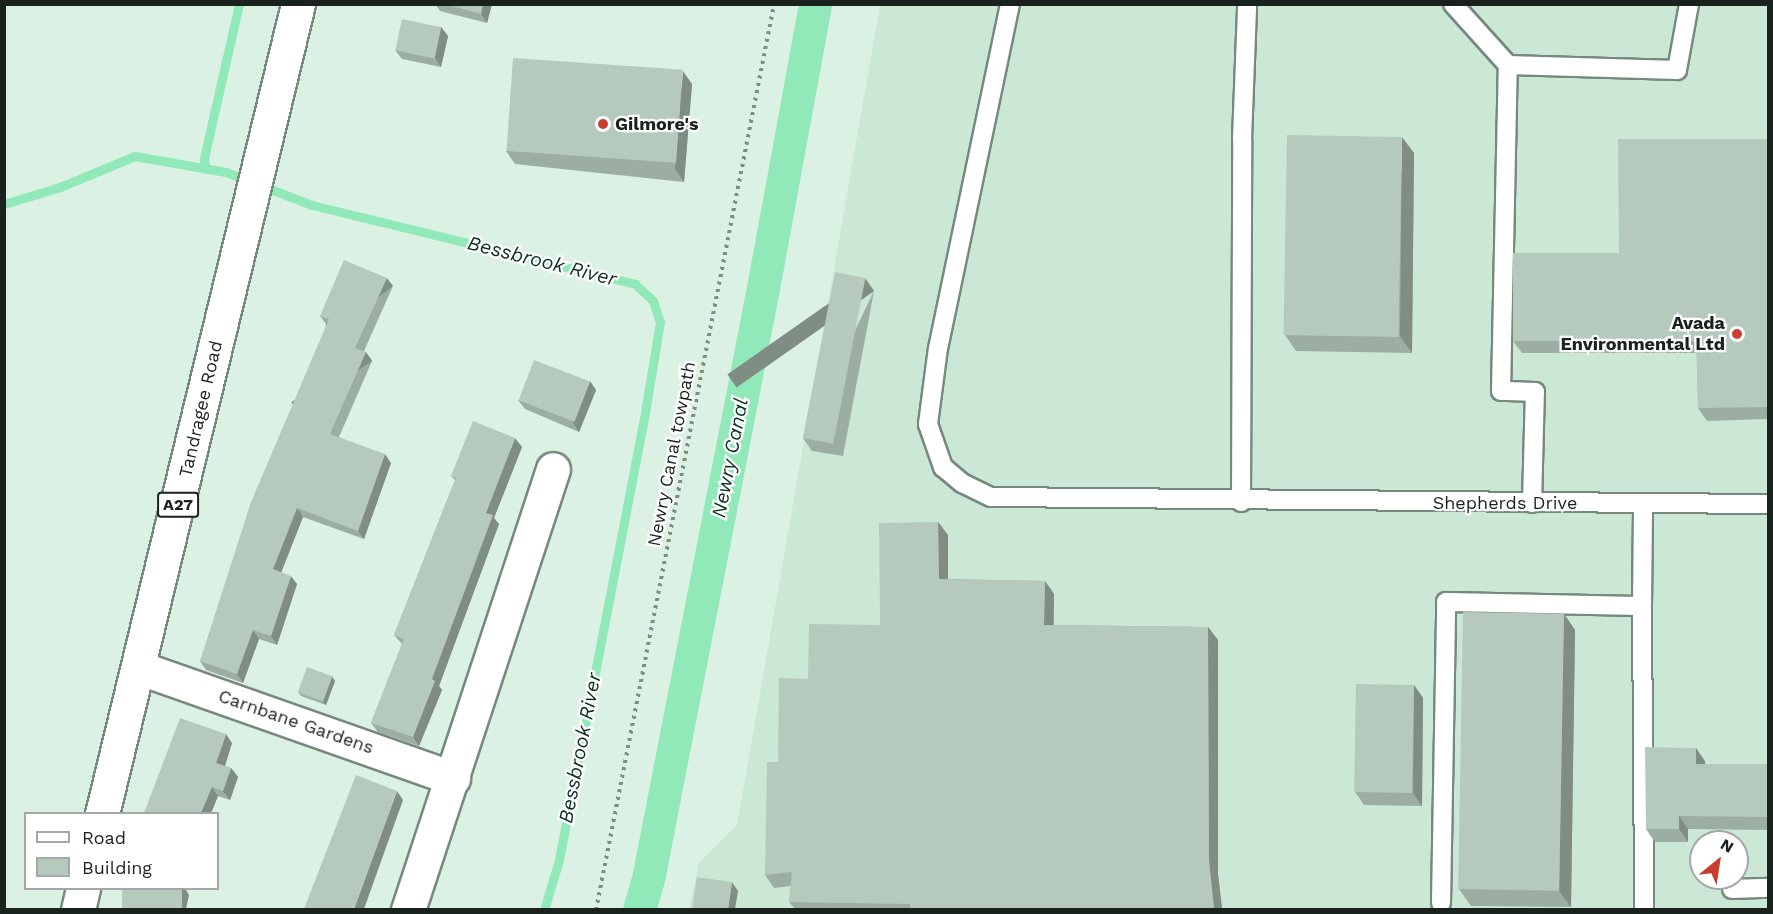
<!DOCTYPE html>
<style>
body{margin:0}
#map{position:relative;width:1773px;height:914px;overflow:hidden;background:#dbf1e4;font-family:"Work Sans",sans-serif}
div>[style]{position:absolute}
.built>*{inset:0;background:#cbe8d6}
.stream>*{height:9px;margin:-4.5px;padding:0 4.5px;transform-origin:4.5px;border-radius:4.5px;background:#91e8b8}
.canal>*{height:33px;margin:-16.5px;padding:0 16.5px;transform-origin:16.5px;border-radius:16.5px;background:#91e8b8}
.path>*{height:4px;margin-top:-2px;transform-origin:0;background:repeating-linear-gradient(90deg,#7e8d84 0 3px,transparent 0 7.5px)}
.roads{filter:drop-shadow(2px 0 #76897d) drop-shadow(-2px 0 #76897d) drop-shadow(0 2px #76897d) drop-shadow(0 -2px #76897d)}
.service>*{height:18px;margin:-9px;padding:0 9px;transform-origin:9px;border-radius:9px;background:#fff}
.minor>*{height:33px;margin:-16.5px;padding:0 16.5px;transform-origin:16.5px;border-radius:16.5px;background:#fff}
.trunk>*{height:33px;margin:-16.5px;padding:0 16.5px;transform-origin:16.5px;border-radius:16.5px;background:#fff}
.wall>*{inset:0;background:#9caea3}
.shaded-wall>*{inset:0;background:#7f8d84;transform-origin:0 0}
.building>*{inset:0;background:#b5cabd;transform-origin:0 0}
.dots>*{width:16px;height:16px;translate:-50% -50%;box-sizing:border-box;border:3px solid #fff;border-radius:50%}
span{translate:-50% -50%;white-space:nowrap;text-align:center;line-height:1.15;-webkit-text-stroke:4.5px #fff;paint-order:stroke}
.shield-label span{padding:2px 4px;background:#fff;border:2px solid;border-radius:4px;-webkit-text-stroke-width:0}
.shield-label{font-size:16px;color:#1a221d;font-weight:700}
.poi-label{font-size:18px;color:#1a221d;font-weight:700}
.left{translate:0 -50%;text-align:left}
.right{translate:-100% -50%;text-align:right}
.street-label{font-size:18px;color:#1a221d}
.water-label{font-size:20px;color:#0b3220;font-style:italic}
.frame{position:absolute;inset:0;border:6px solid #1a221d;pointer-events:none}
.legend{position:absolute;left:24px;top:812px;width:195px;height:78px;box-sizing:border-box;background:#fff;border:2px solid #a3a7a5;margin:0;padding:8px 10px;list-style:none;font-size:18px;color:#1a221d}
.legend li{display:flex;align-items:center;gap:12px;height:30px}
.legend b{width:30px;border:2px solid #a3a7a5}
.north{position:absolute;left:1689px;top:830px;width:60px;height:60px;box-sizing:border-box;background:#fff;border:2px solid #a3a7a5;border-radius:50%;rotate:30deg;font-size:16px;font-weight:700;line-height:24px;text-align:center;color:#1a221d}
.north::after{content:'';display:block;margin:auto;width:21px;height:27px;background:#cb3e2f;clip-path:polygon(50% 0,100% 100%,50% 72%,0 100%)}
</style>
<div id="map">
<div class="built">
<i style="clip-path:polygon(evenodd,880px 5px,1768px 5px,1768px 909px,689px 910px,699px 863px,737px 825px,880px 5px,1701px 842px,1737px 842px,1737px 878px,1701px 878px,1701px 842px)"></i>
</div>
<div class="stream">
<i style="left:205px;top:169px;width:11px;rotate:-95deg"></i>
<i style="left:204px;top:158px;width:158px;rotate:-77.2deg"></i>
<i style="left:4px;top:204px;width:59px;rotate:-16.9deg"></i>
<i style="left:60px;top:187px;width:81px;rotate:-22.5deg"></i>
<i style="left:135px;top:156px;width:92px;rotate:10deg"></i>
<i style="left:226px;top:172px;width:92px;rotate:21deg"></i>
<i style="left:312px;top:205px;width:333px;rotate:13.7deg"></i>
<i style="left:635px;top:284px;width:25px;rotate:43deg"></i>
<i style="left:653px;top:301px;width:22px;rotate:72deg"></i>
<i style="left:660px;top:322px;width:92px;rotate:99.4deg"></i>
<i style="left:645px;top:413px;width:455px;rotate:100.9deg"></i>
<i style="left:559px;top:860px;width:52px;rotate:106.7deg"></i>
</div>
<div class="canal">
<i style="left:639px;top:910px;width:37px;rotate:-74deg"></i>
<i style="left:649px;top:874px;width:597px;rotate:-78.99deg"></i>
<i style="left:763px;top:288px;width:289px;rotate:-79.6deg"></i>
</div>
<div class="path">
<i style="left:596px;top:910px;width:923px;rotate:-78.88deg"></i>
</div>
<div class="roads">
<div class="service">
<i style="left:1010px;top:4px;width:351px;rotate:101.8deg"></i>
<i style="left:938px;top:348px;width:77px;rotate:97.5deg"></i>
<i style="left:928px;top:424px;width:46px;rotate:70.8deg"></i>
<i style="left:943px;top:467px;width:25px;rotate:40deg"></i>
<i style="left:962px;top:483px;width:32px;rotate:26deg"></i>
<i style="left:991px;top:497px;width:777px;rotate:0.52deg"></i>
<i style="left:1453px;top:4px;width:82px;rotate:48deg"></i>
<i style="left:1241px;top:502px;width:363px;rotate:-89.8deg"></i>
<i style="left:1242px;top:139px;width:132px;rotate:-87.8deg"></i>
<i style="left:1532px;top:503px;width:111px;rotate:-88.5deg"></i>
<i style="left:1535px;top:392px;width:34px;rotate:-178deg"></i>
<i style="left:1501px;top:391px;width:326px;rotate:-88.8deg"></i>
<i style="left:1508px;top:65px;width:169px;rotate:1.7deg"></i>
<i style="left:1677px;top:70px;width:67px;rotate:-79.7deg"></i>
<i style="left:1642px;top:606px;width:304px;rotate:89.6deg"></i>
<i style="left:1732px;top:889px;width:36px;rotate:-2deg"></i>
<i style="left:1441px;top:903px;width:301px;rotate:-89deg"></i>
<i style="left:1446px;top:602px;width:196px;rotate:1.2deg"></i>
<i style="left:1642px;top:606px;width:102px;rotate:-89.4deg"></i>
</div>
<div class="minor">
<i style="left:140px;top:668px;width:332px;rotate:19.4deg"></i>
<i style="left:408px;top:910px;width:464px;rotate:-71.8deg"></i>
</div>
<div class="trunk">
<i style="left:102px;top:814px;width:833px;rotate:-76.4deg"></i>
<i style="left:78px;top:910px;width:23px;rotate:-77deg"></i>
</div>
</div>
<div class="wall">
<i style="clip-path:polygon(435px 4px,492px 4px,487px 23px,440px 11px)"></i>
<i style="clip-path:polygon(441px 27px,448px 36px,441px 67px,402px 59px,395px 50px)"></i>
<i style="clip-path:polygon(692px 84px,684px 182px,515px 164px,506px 151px)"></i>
<i style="clip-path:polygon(1768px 139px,1768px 419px,1707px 421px,1698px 408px,1697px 353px,1522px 353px,1513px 341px,1619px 253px)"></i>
<i style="clip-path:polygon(1414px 153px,1412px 353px,1296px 351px,1285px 335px)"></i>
<i style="clip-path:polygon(393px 286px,364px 351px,372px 361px,339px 437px,391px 463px,364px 539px,303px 517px,281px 572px,297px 584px,277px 645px,259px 639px,243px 683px,206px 670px,200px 661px,327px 325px,320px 316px)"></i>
<i style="clip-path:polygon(874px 291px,843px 456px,812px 451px,803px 438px)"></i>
<i style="clip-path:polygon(596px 390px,579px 432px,525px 409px,518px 400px)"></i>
<i style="clip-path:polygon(522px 447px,494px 518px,499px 524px,439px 686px,442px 690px,419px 746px,378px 732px,371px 723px,402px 644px,394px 635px,455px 480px,451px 476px)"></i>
<i style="clip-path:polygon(938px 522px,948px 535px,948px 579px,1045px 581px,1054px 594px,1054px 625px,1208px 627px,1218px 640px,1218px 874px,1222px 908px,1264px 909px,795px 909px,789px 902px,791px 886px,774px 888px,765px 875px,778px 762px,808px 679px,880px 625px)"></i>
<i style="clip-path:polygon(1564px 614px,1575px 630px,1571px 907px,1471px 906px,1459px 889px)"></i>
<i style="clip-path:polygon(335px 681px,326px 705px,301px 696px,298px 692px)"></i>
<i style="clip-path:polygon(1414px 685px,1423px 698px,1422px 806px,1364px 805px,1355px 792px)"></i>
<i style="clip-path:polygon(232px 743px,225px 766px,231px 768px,238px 777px,230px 800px,218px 796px,211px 813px,144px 813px)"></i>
<i style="clip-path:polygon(1705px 761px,1705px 764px,1768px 764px,1768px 830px,1688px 829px,1688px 842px,1655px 842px,1646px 829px)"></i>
</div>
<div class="shaded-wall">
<i style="clip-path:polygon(483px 4px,492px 4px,487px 23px,481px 14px)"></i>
<i style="clip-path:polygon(441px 27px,448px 36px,441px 67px,435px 58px)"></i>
<i style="clip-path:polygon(683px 71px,692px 84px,684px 182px,675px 169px)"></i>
<i style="clip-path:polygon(1402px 137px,1414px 153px,1412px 353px,1400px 336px)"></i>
<i style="left:387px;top:278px;width:10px;height:77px;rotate:53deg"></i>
<i style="left:865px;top:278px;width:16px;height:168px;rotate:55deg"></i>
<i style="left:366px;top:352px;width:11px;height:90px;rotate:56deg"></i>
<i style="clip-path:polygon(590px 381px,596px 390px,579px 432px,573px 423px)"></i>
<i style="clip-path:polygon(515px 438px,522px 447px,494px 518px,499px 524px,439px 686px,442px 690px,419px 746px,413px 737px,486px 513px)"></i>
<i style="clip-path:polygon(385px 454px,391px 463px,364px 539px,358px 531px)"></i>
<i style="clip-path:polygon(297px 508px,303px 517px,279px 578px,273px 569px)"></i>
<i style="clip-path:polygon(938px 522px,948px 535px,948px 592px,939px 579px)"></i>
<i style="clip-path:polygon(291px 576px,297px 584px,277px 645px,271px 636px)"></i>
<i style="clip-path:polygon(1045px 581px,1054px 594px,1053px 638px,1044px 625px)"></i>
<i style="clip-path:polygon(1564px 614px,1575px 630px,1571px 907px,1559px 891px)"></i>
<i style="clip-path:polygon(1208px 627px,1218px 640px,1218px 874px,1222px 909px,1214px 908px,1209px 861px)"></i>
<i style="clip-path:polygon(253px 630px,259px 639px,243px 683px,237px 674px)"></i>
<i style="clip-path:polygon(332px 676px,335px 681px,326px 705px,322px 701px)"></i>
<i style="clip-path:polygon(1414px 685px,1423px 698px,1422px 806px,1413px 793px)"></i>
<i style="clip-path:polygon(226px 734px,232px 743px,223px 772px,216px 763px)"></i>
<i style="clip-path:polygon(1696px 748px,1705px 761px,1706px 777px,1696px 764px)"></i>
<i style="clip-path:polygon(231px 768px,238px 777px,230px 800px,223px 791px)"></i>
<i style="clip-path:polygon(212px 787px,218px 796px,211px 813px,201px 813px)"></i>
<i style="clip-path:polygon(397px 791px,403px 800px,364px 909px,354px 909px)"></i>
<i style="clip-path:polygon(1679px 816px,1688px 829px,1688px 842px,1679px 829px)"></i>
<i style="clip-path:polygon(732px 882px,738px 891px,735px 909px,728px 909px)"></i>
<i style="clip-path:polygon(182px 888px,185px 888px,189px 895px,186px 909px,178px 909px)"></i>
</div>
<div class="building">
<i style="clip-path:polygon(444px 4px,483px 4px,481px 14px)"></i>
<i style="left:402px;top:19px;width:40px;height:32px;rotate:12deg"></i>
<i style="left:513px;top:58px;width:170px;height:93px;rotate:4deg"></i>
<i style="left:1287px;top:135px;width:115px;height:200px;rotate:1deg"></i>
<i style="clip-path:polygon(1618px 139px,1768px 139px,1768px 407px,1698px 408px,1696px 341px,1513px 341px,1513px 253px,1619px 253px)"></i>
<i style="clip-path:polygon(344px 260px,387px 278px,355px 348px,366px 352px,330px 434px,385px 454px,358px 531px,297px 508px,273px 569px,291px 576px,271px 636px,253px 630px,237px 674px,200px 661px,251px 502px,329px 319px,320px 316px)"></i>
<i style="left:835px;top:272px;width:31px;height:169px;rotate:11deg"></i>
<i style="left:534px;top:360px;width:60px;height:43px;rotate:21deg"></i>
<i style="clip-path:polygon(473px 421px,515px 438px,486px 513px,493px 515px,432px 679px,435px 681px,413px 737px,371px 723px,404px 639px,394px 635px,456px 478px,451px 476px)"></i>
<i style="clip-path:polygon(938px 522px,939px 579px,1045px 581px,1044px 625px,1208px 627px,1209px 861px,1214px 908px,1264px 909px,910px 909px,910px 904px,789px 902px,792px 872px,765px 875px,767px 762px,778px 762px,779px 678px,808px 679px,809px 624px,880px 625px,879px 523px)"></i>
<i style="left:1463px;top:612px;width:101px;height:277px;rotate:1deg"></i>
<i style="left:307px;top:667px;width:27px;height:27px;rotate:20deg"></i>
<i style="left:1356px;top:684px;width:58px;height:108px;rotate:1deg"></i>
<i style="clip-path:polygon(180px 718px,226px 734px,216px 763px,231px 768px,223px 791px,212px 787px,201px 813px,144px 813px)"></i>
<i style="clip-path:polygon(1645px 747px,1696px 748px,1696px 764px,1768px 764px,1768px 817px,1679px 816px,1679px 829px,1646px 829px)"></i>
<i style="clip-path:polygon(356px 775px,397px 791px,354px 909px,304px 909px)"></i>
<i style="clip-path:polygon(697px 877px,732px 882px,728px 909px,692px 909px)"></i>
<i style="left:122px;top:888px;width:60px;height:21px"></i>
</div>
<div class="dots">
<i style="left:603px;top:124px;background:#cb3e2f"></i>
<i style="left:1737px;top:334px;background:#cb3e2f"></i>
</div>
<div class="shield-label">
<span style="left:178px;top:505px">A27</span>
</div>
<div class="poi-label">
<span class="left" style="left:615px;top:124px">Gilmore's</span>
<span class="right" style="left:1725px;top:334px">Avada<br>Environmental Ltd</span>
</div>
<div class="street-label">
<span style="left:201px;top:409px;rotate:-77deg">Tandragee Road</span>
<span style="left:672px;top:454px;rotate:-79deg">Newry Canal towpath</span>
<span style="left:1505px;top:503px">Shepherds Drive</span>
<span style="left:296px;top:722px;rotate:19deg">Carnbane Gardens</span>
</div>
<div class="water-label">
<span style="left:542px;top:261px;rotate:14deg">Bessbrook River</span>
<span style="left:730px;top:458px;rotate:-79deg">Newry Canal</span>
<span style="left:580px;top:748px;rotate:-79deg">Bessbrook River</span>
</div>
<div class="frame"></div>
<ul class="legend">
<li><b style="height:8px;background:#fff"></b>Road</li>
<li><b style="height:16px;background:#b5cabd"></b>Building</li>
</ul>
<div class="north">N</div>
</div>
